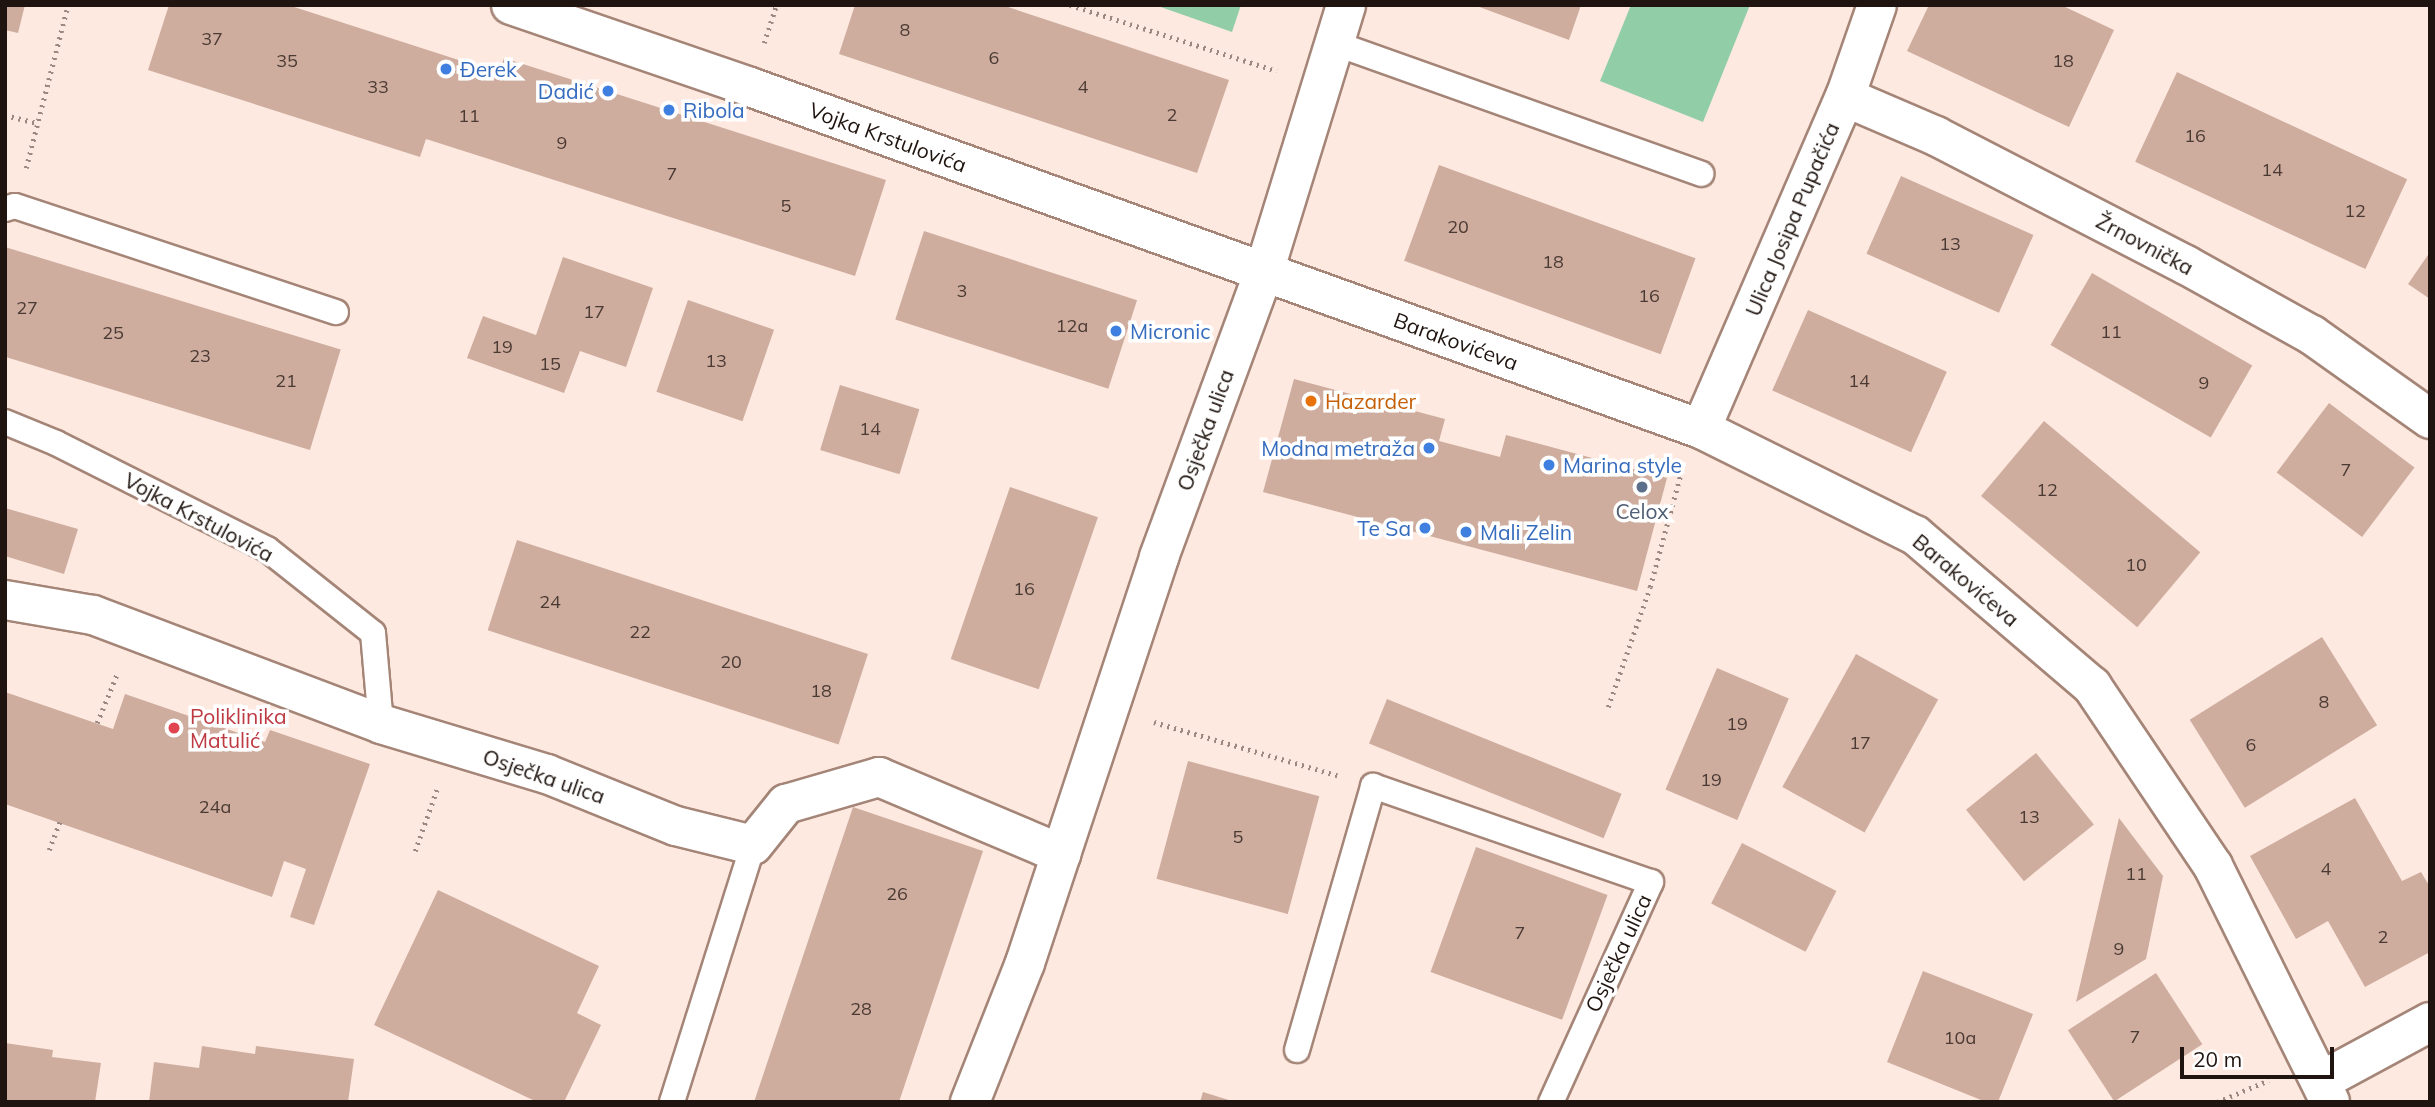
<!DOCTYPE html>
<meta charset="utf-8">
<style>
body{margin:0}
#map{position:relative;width:2435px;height:1107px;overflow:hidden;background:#fee9e0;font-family:Mulish,sans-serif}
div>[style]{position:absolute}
.green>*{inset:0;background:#91cea8}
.building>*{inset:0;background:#cead9f;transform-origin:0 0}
.path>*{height:4.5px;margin-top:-2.25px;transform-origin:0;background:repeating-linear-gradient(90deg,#9a8982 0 2px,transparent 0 7px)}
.roads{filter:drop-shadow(2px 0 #a48577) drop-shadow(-2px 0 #a48577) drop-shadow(0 2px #a48577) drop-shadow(0 -2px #a48577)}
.service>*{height:24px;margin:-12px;padding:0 12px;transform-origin:12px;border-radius:12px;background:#fff}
.minor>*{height:38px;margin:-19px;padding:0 19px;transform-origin:19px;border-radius:19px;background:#fff}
.dots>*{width:19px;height:19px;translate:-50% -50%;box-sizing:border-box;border:4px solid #fff;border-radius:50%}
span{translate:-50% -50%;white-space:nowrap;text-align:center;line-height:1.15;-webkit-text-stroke:7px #fff;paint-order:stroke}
.number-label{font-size:18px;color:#4b3a33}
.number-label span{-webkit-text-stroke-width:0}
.shop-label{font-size:21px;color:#366cbe}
.left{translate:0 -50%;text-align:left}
.right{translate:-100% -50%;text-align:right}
.street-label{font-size:21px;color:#1f140f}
.food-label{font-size:21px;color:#c56008}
.service-label{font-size:21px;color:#4e5e75}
.health-label{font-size:21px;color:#be3a42}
.frame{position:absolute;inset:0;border:7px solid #1f140f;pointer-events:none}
.scale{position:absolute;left:2180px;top:1047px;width:154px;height:32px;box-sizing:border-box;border:4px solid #1f140f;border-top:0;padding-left:9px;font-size:21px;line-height:24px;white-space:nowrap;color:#1f140f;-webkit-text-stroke:5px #fff;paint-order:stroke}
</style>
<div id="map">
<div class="green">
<i style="clip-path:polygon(1155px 5px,1241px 5px,1232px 32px)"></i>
<i style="clip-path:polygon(1631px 5px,1750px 5px,1703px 122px,1600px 81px)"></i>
</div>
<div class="building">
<i style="clip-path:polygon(5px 5px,25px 5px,18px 33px,5px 30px)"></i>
<i style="clip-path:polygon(169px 5px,288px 5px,499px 73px,504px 58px,886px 180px,855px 276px,426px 139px,420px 157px,148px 70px)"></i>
<i style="clip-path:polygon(855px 5px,1002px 5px,1229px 80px,1197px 173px,839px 54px)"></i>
<i style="clip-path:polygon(1474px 5px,1581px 5px,1569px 40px)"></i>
<i style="clip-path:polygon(1929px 5px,2061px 5px,2114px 30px,2069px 127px,1907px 51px)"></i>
<i style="left:2177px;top:72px;width:254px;height:99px;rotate:25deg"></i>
<i style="left:1439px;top:165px;width:273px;height:102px;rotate:20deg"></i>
<i style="left:1901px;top:176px;width:145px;height:85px;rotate:24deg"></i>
<i style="left:924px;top:231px;width:224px;height:93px;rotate:18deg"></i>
<i style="left:5px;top:247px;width:351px;height:105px;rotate:17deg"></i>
<i style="clip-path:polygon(2430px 252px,2430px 299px,2408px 284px)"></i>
<i style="clip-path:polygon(563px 257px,653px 288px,626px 367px,580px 351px,564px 393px,467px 358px,483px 316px,536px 335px)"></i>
<i style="left:2092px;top:273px;width:185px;height:83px;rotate:30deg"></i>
<i style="left:688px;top:300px;width:91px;height:97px;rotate:19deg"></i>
<i style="left:1808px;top:310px;width:152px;height:88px;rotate:24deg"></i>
<i style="clip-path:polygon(1294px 379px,1445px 419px,1439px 441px,1500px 457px,1506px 435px,1667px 478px,1637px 591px,1263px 492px)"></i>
<i style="left:840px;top:385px;width:83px;height:68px;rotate:17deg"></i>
<i style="left:2329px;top:403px;width:107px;height:87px;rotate:37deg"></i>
<i style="left:2044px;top:421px;width:204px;height:98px;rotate:40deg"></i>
<i style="left:1010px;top:487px;width:93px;height:182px;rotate:19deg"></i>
<i style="clip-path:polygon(5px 508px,78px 529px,64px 574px,5px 556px)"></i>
<i style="left:517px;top:540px;width:369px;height:95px;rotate:18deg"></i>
<i style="left:2322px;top:637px;width:104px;height:156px;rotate:58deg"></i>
<i style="left:1856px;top:654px;width:94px;height:152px;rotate:29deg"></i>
<i style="left:1717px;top:668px;width:78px;height:132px;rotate:23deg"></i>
<i style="clip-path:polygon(5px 692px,113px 729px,125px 694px,265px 742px,270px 730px,370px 764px,314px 925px,290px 917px,306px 869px,284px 861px,272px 897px,5px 804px)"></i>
<i style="left:1387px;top:699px;width:253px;height:48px;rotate:22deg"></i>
<i style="left:2036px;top:753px;width:92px;height:90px;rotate:51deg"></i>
<i style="left:1188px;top:761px;width:136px;height:122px;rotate:15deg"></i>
<i style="clip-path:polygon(2355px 798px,2402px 881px,2421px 872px,2430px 887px,2430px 952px,2365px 987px,2328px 921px,2296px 939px,2250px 856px)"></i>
<i style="clip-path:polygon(853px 807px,983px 851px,899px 1102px,754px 1102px)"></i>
<i style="clip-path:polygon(2119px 818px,2163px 876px,2146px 959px,2076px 1002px)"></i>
<i style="left:1742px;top:843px;width:106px;height:68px;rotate:27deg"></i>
<i style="left:1476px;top:847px;width:140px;height:133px;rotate:20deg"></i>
<i style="clip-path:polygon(438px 890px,599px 966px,577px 1013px,601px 1025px,564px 1102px,537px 1102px,374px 1025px)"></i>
<i style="clip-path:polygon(1923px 971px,2033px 1014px,1998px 1102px,1986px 1102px,1887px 1062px)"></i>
<i style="left:2156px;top:973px;width:85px;height:105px;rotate:57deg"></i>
<i style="clip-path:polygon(5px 1043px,53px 1050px,52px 1057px,101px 1063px,95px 1102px,5px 1102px)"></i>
<i style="clip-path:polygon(202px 1046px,255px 1054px,256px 1046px,354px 1059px,348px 1102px,149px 1102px,154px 1062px,199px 1068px)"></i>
<i style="clip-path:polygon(1203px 1092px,1232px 1101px,1232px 1102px,1200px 1102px)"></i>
</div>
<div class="path">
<i style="left:1070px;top:5px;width:217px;rotate:17.7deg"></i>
<i style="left:764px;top:43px;width:40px;rotate:-72deg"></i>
<i style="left:5px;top:115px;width:34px;rotate:14deg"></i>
<i style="left:26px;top:168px;width:168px;rotate:-75.6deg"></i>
<i style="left:1608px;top:707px;width:127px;rotate:-70.7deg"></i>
<i style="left:1650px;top:587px;width:122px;rotate:-74.8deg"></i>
<i style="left:1154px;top:722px;width:191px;rotate:16.2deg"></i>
<i style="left:97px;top:723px;width:53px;rotate:-67.8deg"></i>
<i style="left:49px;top:850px;width:30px;rotate:-69deg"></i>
<i style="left:415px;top:851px;width:66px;rotate:-70.5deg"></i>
<i style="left:2217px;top:1102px;width:56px;rotate:-22.9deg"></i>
</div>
<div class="roads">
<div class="service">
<i style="left:1334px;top:43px;width:390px;rotate:19.6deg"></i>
<i style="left:5px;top:209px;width:10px;rotate:-17deg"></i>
<i style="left:15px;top:206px;width:338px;rotate:18.3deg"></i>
<i style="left:5px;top:422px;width:55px;rotate:22.4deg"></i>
<i style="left:56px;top:443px;width:236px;rotate:26.7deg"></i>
<i style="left:267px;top:549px;width:135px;rotate:38.4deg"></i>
<i style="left:373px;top:633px;width:91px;rotate:85deg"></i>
<i style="left:1297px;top:1050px;width:275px;rotate:-73.9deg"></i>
<i style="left:1373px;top:786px;width:294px;rotate:19.1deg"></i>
<i style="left:1651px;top:882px;width:242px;rotate:114.4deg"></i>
<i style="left:672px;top:1102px;width:269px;rotate:-72.5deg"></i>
</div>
<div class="minor">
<i style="left:511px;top:5px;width:253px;rotate:18.9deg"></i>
<i style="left:750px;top:87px;width:1011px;rotate:19.78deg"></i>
<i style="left:1701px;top:429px;width:239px;rotate:26.4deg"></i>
<i style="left:1915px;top:535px;width:233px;rotate:40.5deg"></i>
<i style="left:2092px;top:686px;width:217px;rotate:56.1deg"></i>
<i style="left:2213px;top:866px;width:263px;rotate:63.6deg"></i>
<i style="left:1845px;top:97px;width:99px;rotate:23.2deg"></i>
<i style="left:1936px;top:136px;width:281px;rotate:27.3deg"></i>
<i style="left:2186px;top:265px;width:144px;rotate:29.1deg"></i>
<i style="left:2312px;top:335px;width:145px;rotate:35.4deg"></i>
<i style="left:1701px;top:429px;width:362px;rotate:-66.6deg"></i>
<i style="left:1845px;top:97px;width:97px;rotate:-70.8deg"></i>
<i style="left:5px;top:600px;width:89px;rotate:9.7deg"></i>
<i style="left:93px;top:615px;width:308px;rotate:20.7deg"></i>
<i style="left:381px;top:724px;width:173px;rotate:16.8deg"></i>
<i style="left:547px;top:774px;width:139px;rotate:22deg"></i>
<i style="left:676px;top:826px;width:79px;rotate:13.9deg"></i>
<i style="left:753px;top:845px;width:53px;rotate:-51.2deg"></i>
<i style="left:786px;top:804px;width:97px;rotate:-16.2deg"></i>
<i style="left:879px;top:777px;width:198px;rotate:22.9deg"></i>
<i style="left:2321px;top:1081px;width:124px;rotate:-28.4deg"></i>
<i style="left:970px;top:1102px;width:149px;rotate:-68.4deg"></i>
<i style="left:1025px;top:963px;width:428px;rotate:-71.7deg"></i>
<i style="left:1159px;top:557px;width:304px;rotate:-69.8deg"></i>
<i style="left:1264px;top:272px;width:279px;rotate:-72.9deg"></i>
</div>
</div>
<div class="dots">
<i style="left:446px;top:69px;background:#3f7fe0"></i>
<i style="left:608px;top:91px;background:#3f7fe0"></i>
<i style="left:669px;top:110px;background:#3f7fe0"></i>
<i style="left:1116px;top:331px;background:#3f7fe0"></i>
<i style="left:1311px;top:401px;background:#e8710a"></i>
<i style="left:1429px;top:448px;background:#3f7fe0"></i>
<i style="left:1549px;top:465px;background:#3f7fe0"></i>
<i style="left:1642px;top:487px;background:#5c6f8a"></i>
<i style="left:1425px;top:528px;background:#3f7fe0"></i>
<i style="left:1466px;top:532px;background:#3f7fe0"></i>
<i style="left:174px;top:728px;background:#e0444e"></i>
</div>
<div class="number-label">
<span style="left:905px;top:30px">8</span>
<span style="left:212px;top:39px">37</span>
<span style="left:994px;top:58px">6</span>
<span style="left:287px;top:61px">35</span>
<span style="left:2063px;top:61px">18</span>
<span style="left:378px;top:87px">33</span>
<span style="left:1083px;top:87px">4</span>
<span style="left:1172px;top:115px">2</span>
<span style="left:469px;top:116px">11</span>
<span style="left:2195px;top:136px">16</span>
<span style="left:562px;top:143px">9</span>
<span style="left:2272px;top:170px">14</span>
<span style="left:672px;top:174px">7</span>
<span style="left:786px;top:206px">5</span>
<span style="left:2355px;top:211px">12</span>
<span style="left:1458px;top:227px">20</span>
<span style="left:1950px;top:244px">13</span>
<span style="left:1553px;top:262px">18</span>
<span style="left:962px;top:291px">3</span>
<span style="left:1649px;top:296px">16</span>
<span style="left:27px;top:308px">27</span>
<span style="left:594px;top:312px">17</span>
<span style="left:1072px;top:326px">12a</span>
<span style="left:2111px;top:332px">11</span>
<span style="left:113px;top:333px">25</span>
<span style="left:502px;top:347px">19</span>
<span style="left:200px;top:356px">23</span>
<span style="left:716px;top:361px">13</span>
<span style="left:550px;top:364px">15</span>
<span style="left:286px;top:381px">21</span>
<span style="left:1859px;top:381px">14</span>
<span style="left:2204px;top:383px">9</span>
<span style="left:870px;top:429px">14</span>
<span style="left:2346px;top:470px">7</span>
<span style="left:2047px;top:490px">12</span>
<span style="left:2136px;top:565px">10</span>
<span style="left:1024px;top:589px">16</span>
<span style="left:550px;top:602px">24</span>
<span style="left:640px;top:632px">22</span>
<span style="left:731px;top:662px">20</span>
<span style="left:821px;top:691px">18</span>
<span style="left:2324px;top:702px">8</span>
<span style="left:1737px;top:724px">19</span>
<span style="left:1860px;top:743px">17</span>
<span style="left:2251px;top:745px">6</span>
<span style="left:1711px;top:780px">19</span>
<span style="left:215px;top:807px">24a</span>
<span style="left:2029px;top:817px">13</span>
<span style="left:1238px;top:837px">5</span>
<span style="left:2326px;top:869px">4</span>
<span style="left:2136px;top:874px">11</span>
<span style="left:897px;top:894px">26</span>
<span style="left:1520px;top:933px">7</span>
<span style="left:2383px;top:937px">2</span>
<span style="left:2119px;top:949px">9</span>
<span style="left:861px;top:1009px">28</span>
<span style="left:2135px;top:1037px">7</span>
<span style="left:1960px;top:1038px">10a</span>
</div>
<div class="shop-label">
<span class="left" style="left:460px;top:69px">Đerek</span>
<span class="right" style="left:594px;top:91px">Dadić</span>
<span class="left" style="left:683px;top:110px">Ribola</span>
<span class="left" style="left:1130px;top:331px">Micronic</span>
<span class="right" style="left:1415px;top:448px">Modna metraža</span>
<span class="left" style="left:1563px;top:465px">Marina style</span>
<span class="right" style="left:1411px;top:528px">Te Sa</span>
<span class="left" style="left:1480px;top:532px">Mali Zelin</span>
</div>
<div class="street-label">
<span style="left:888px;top:137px;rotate:20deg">Vojka Krstulovića</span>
<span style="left:1792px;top:219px;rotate:-67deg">Ulica Josipa Pupačića</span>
<span style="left:2145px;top:244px;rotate:28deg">Žrnovnička</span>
<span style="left:1456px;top:341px;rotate:20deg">Barakovićeva</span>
<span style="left:1205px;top:430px;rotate:-70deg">Osječka ulica</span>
<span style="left:199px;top:517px;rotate:28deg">Vojka Krstulovića</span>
<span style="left:1966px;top:580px;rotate:40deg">Barakovićeva</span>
<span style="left:544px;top:776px;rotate:19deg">Osječka ulica</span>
<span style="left:1618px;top:953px;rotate:-65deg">Osječka ulica</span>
</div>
<div class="food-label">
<span class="left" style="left:1325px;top:401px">Hazarder</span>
</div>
<div class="service-label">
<span style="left:1642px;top:511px">Celox</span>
</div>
<div class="health-label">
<span class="left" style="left:190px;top:728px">Poliklinika<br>Matulić</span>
</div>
<div class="frame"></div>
<div class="scale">20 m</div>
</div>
